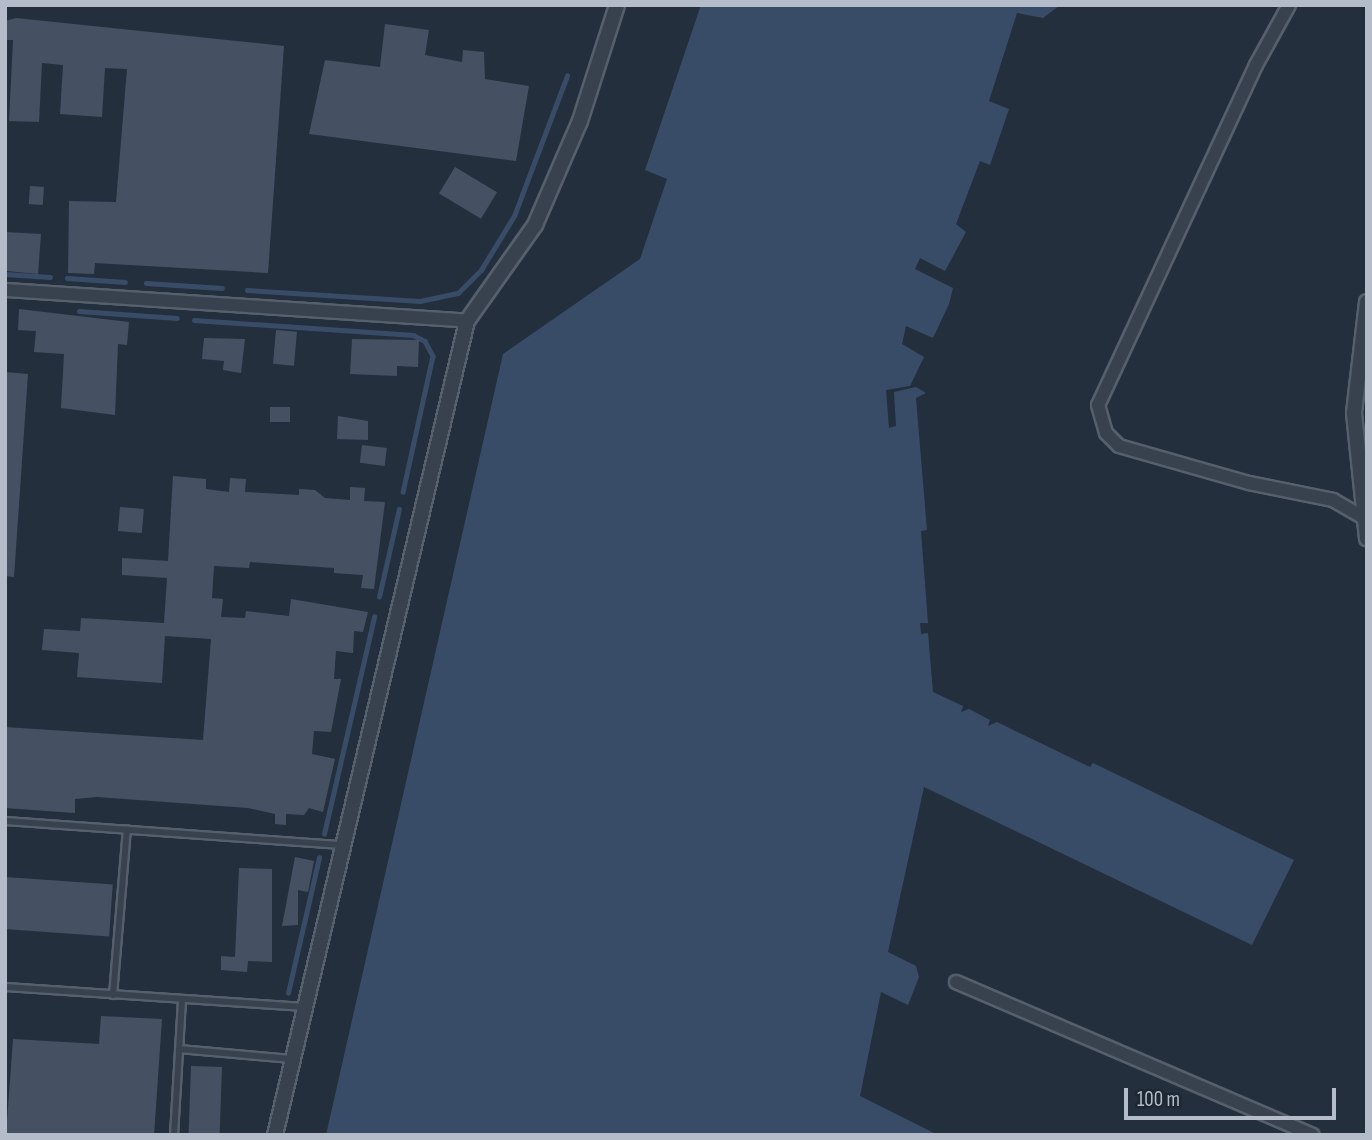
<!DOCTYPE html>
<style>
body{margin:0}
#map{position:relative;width:1372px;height:1140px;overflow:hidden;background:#242f3e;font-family:"Sofia Sans Condensed",sans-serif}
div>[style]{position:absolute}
.water>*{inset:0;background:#394c67}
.stream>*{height:4.5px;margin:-2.25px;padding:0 2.25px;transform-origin:2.25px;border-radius:2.25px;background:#394c67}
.building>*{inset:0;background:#455162;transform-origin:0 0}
.roads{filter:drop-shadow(2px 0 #565f6c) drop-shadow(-2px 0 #565f6c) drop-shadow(0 2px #565f6c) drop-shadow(0 -2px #565f6c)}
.service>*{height:6px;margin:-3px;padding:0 3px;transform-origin:3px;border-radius:3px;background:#38414e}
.minor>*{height:12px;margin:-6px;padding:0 6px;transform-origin:6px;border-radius:6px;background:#38414e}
.tertiary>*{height:14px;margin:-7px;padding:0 7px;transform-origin:7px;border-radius:7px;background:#38414e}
span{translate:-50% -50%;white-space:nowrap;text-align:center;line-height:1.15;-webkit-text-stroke:7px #1d2633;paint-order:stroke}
.frame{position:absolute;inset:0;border:7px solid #b4bcc9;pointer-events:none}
.scale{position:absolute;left:1124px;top:1088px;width:212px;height:32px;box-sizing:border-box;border:4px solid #b4bcc9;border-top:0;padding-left:9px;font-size:21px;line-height:24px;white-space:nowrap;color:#b4bcc9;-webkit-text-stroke:5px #1d2633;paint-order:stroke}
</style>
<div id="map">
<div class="water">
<i style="clip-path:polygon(701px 5px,1060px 5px,1043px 18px,1017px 13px,989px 101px,1009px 109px,990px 165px,980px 161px,956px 224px,966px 232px,945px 271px,920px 258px,915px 269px,953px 288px,949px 304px,933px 338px,906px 326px,902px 344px,924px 357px,910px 386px,886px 390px,889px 428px,896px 426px,894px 392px,916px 387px,926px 393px,916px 398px,927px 530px,921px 531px,928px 623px,920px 623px,921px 634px,928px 633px,933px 692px,963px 706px,961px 712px,969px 709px,990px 720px,988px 726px,997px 722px,1090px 767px,1093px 763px,1294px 860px,1252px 945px,924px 787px,888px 952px,916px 966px,919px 977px,908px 1005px,881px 992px,860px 1096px,938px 1135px,326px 1135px,503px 354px,640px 259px,667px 179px,645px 170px)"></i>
</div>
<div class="stream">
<i style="left:5px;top:274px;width:45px;rotate:3.8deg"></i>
<i style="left:67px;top:278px;width:58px;rotate:3.9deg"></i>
<i style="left:146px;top:283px;width:76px;rotate:3.8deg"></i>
<i style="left:247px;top:290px;width:173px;rotate:3.6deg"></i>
<i style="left:420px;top:301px;width:39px;rotate:-12deg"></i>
<i style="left:458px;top:293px;width:33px;rotate:-45deg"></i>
<i style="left:481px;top:270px;width:63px;rotate:-58.6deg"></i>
<i style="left:514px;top:216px;width:150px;rotate:-69.3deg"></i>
<i style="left:79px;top:311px;width:98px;rotate:4.1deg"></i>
<i style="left:194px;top:320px;width:220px;rotate:3.9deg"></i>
<i style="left:413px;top:335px;width:13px;rotate:27deg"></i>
<i style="left:425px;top:341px;width:17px;rotate:62deg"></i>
<i style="left:433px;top:356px;width:139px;rotate:102.4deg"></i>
<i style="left:379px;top:597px;width:90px;rotate:-77.2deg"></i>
<i style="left:324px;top:834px;width:223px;rotate:-77deg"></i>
<i style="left:288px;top:993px;width:139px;rotate:-77.1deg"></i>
</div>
<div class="building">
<i style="clip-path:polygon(16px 18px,284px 46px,268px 273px,95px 263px,94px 274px,68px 273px,69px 201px,116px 202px,127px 69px,105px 68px,102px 117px,60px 114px,63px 65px,42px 63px,39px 122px,9px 121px,13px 40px,5px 40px,5px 21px)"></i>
<i style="clip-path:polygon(385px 24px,429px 30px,425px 55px,462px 62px,463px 50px,484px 52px,485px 79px,529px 86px,516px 161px,309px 134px,325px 60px,380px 67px)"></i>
<i style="left:455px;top:167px;width:49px;height:31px;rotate:31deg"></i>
<i style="left:30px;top:186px;width:14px;height:18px;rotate:4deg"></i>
<i style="clip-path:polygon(5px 232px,41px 234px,38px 274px,7px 271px)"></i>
<i style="clip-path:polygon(19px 309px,129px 322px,127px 345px,118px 344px,115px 415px,61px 408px,64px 354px,34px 352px,36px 331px,18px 330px)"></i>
<i style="left:276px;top:330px;width:21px;height:34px;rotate:5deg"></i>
<i style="clip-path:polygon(204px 338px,245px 339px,241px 373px,223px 370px,224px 361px,202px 359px)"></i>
<i style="clip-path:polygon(352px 339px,419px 340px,418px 367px,397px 366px,397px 376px,350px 374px)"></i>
<i style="clip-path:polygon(5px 372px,28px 374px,14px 577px,5px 576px)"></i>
<i style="left:270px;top:407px;width:20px;height:15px"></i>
<i style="clip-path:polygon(338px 416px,368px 421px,368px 440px,337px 439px)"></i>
<i style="left:362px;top:445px;width:25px;height:18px;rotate:7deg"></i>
<i style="clip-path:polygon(173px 476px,206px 479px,206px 489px,229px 492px,230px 478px,246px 479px,245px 492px,299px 495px,299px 489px,315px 490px,325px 498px,350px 500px,350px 487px,365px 488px,364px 501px,385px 502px,374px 589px,361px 588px,363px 575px,334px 573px,334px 568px,250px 562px,249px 568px,214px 566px,212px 598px,223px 599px,221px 617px,245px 618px,246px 611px,289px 616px,291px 599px,368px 612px,363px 632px,354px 631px,353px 653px,336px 651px,334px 679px,341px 679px,331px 732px,314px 731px,312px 754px,335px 759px,323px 812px,309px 808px,304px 815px,286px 814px,286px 825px,275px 824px,275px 814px,248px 808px,97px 797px,75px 799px,75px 813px,5px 808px,5px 727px,203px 740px,211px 639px,165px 636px,162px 683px,77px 677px,79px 653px,42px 650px,44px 629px,80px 631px,81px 618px,164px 623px,167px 578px,122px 575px,122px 558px,168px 561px)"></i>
<i style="left:120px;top:507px;width:24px;height:24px;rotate:5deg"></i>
<i style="clip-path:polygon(295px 857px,314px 861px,308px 892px,298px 890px,298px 925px,282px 926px)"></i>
<i style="clip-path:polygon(239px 868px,272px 869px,272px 962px,248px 961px,247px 972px,221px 970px,221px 956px,235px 957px)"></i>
<i style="left:5px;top:877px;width:108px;height:52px;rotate:4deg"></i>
<i style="clip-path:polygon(101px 1016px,162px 1019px,154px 1135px,6px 1135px,13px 1039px,99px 1044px)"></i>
<i style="left:191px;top:1066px;width:31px;height:69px;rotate:2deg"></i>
</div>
<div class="roads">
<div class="service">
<i style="left:5px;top:821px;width:338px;rotate:4.1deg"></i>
<i style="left:5px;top:987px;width:301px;rotate:3.8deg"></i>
<i style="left:113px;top:995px;width:166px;rotate:-85.2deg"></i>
<i style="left:179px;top:1049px;width:113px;rotate:5.1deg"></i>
<i style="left:174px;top:1135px;width:136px;rotate:-86.6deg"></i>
</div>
<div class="minor">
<i style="left:1289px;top:5px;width:68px;rotate:118.8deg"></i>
<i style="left:1256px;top:65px;width:375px;rotate:114.9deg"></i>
<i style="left:1098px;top:405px;width:29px;rotate:74deg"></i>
<i style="left:1106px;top:433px;width:18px;rotate:45deg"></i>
<i style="left:1119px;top:446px;width:135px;rotate:15.9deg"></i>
<i style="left:1249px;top:483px;width:86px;rotate:11.4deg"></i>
<i style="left:1333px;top:500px;width:34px;rotate:30deg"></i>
<i style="left:5px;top:290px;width:463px;rotate:3.8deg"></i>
<i style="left:956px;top:982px;width:388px;rotate:23.2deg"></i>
</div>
<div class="tertiary">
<i style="left:1367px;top:302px;width:112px;rotate:96.7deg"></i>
<i style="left:1354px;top:413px;width:126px;rotate:84.1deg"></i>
<i style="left:275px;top:1135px;width:836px;rotate:-76.73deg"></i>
<i style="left:467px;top:321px;width:118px;rotate:-54.7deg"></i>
<i style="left:535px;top:225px;width:113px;rotate:-66.6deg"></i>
<i style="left:580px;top:121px;width:122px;rotate:-72.3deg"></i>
</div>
</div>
<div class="frame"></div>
<div class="scale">100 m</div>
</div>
